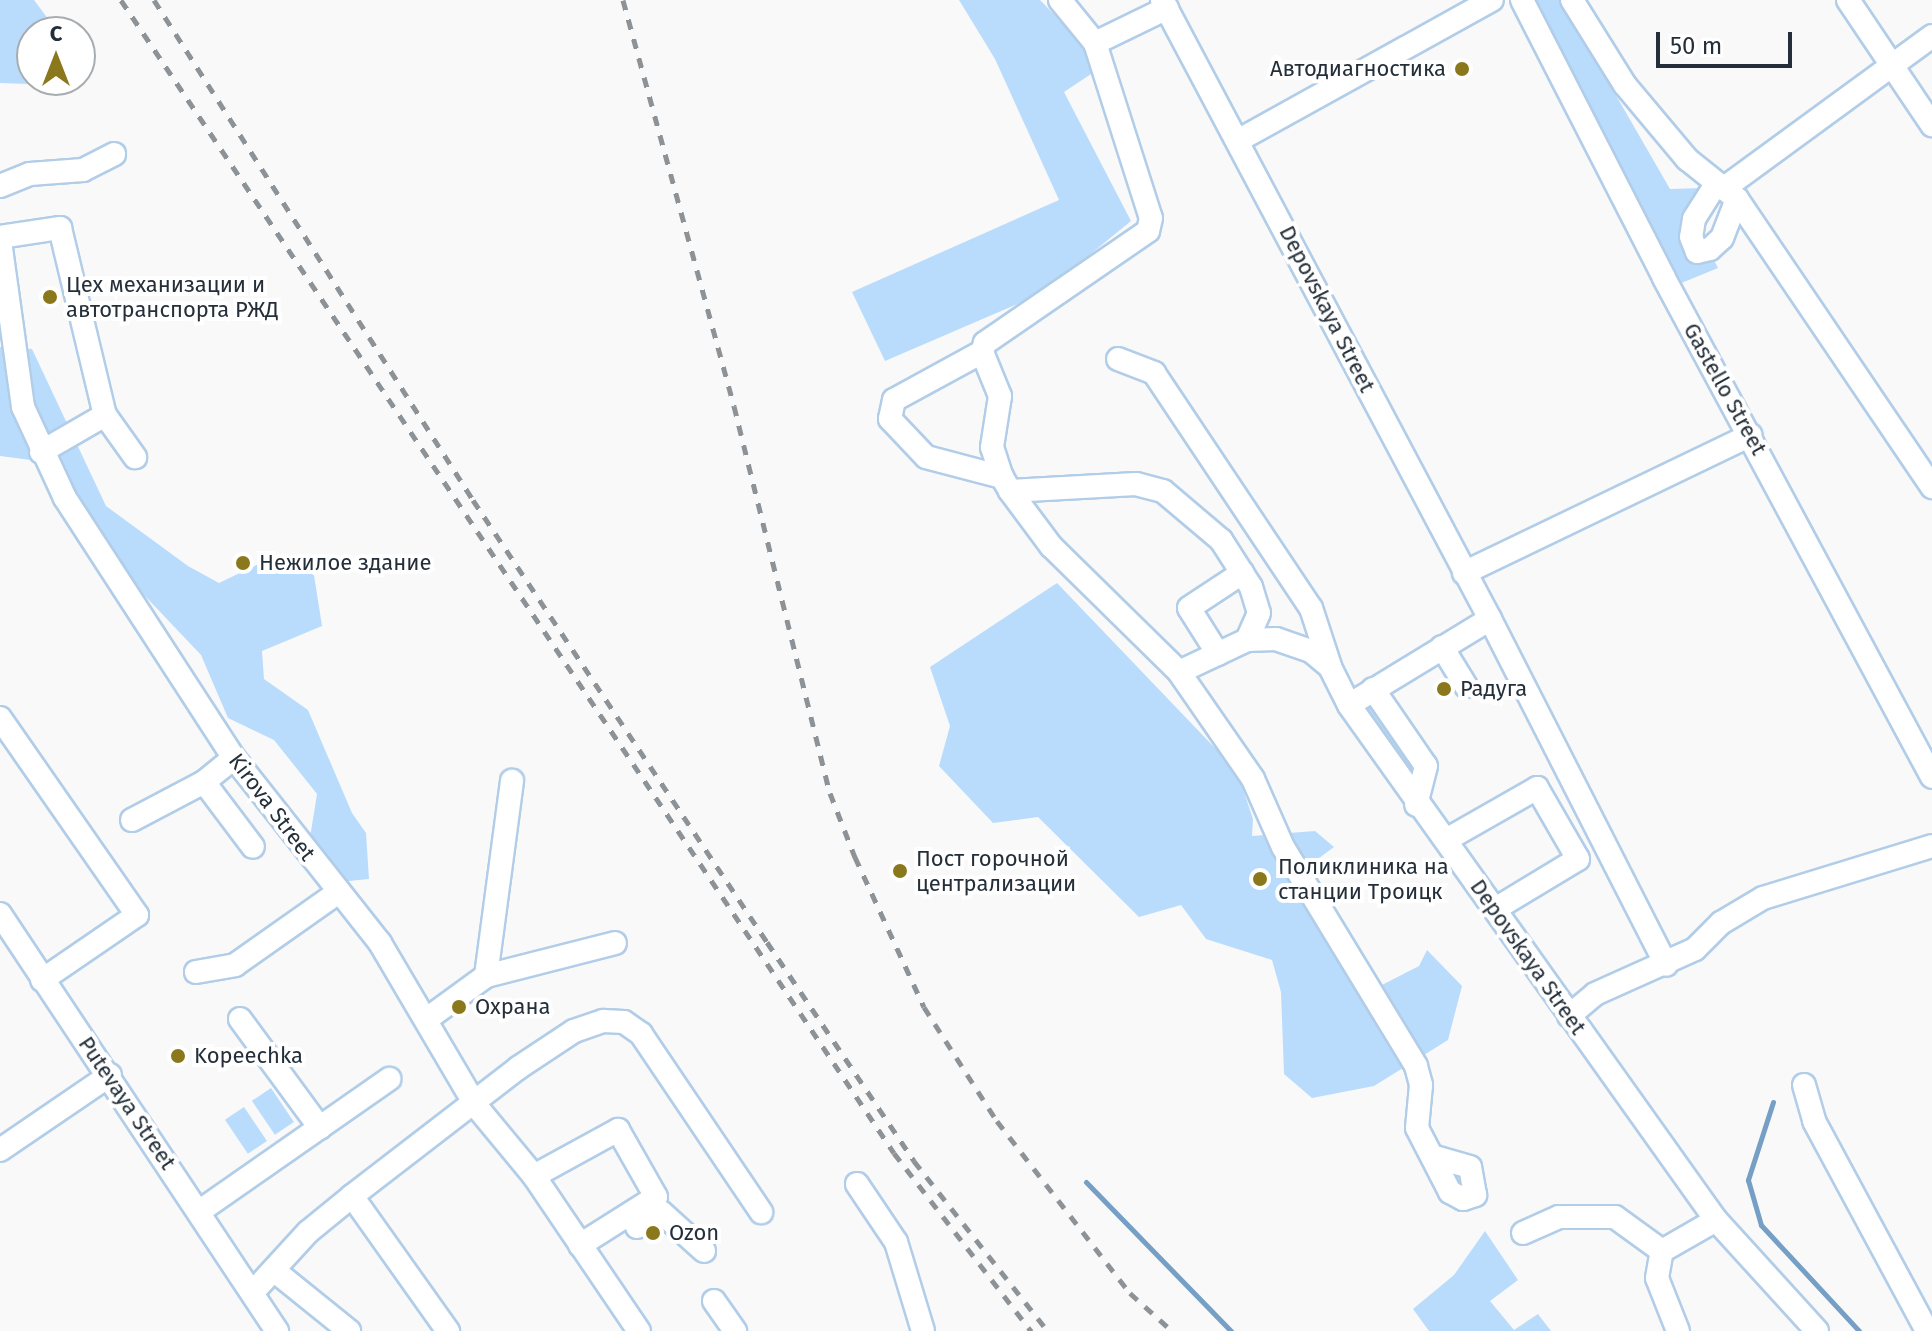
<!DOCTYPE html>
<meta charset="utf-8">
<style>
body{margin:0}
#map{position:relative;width:1932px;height:1331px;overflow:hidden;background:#f9f9f9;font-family:"Fira Sans",sans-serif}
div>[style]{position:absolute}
.green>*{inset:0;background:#badcfc;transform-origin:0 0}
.stream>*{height:5px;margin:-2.5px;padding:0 2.5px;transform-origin:2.5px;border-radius:2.5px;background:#769fc5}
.roads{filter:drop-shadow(2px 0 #b2cde8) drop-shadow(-2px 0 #b2cde8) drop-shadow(0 2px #b2cde8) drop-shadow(0 -2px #b2cde8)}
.minor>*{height:22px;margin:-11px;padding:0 11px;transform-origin:11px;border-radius:11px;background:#fff}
.rail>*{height:5px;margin-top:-2.5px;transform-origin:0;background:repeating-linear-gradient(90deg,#8d9297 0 10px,transparent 0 20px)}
.dots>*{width:22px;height:22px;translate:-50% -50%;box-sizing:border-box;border:4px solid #fff;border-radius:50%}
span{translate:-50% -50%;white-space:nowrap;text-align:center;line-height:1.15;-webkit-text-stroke:8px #fff;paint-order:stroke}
.poi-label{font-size:22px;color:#242f39}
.right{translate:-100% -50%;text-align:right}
.left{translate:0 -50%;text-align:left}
.street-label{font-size:22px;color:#242f39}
.north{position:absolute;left:16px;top:16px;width:80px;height:80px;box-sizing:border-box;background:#fff;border:2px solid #a7acb0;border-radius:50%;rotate:0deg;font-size:22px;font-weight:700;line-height:32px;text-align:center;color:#242f39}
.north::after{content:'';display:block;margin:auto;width:28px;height:36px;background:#8b781d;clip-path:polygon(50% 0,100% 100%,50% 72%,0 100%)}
.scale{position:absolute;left:1656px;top:32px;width:136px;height:36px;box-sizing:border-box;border:4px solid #242f39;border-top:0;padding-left:10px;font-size:24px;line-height:28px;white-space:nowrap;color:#242f39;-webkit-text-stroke:6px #fff;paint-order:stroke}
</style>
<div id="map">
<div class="green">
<i style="clip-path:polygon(0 0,34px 0,58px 32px,32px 32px,28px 84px,0 83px)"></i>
<i style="clip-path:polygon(959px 0,1040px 0,1080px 41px,1094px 72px,1064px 92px,1131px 221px,1043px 293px,885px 361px,852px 292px,1059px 200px,995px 59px)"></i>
<i style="clip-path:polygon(1531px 0,1561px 0,1670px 189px,1703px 188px,1713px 202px,1701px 236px,1718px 268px,1679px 284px)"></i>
<i style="clip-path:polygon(0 347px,32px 349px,106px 506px,188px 566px,219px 583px,275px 556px,314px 575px,322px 626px,262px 651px,264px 679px,308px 710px,352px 813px,366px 833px,369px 879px,339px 882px,309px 844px,317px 794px,274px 740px,228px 718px,201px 655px,127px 577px,54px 463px,0 456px)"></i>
<i style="clip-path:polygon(1057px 583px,1237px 771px,1253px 819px,1252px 836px,1315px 831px,1334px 847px,1307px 867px,1378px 987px,1419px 966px,1427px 950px,1462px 986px,1448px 1040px,1374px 1086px,1312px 1098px,1284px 1074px,1281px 992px,1272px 960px,1206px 939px,1181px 905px,1139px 917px,1038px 817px,993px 823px,939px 766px,950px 726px,930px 667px)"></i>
<i style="left:1381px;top:701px;width:79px;height:15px;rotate:59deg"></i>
<i style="left:271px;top:1088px;width:41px;height:23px;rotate:56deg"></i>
<i style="left:244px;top:1107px;width:41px;height:23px;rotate:56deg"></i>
<i style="clip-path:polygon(1485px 1231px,1518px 1280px,1490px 1301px,1514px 1330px,1538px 1314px,1551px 1331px,1429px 1331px,1413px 1309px,1454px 1275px)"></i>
</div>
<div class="stream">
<i style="left:1773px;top:1102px;width:82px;rotate:107.8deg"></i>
<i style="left:1748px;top:1180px;width:47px;rotate:73.9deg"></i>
<i style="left:1761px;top:1225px;width:144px;rotate:47.2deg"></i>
<i style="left:1086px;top:1182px;width:208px;rotate:45.8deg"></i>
</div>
<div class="roads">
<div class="minor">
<i style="left:1060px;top:0;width:55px;rotate:50.9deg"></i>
<i style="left:1095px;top:43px;width:184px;rotate:72.3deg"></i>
<i style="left:1151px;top:218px;width:13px;rotate:103deg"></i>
<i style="left:1148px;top:231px;width:198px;rotate:145.5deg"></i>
<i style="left:985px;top:343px;width:9px;rotate:108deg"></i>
<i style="left:982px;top:352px;width:100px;rotate:151.4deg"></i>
<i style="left:894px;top:400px;width:19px;rotate:102deg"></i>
<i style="left:890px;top:419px;width:52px;rotate:46.5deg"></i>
<i style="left:926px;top:457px;width:79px;rotate:14.7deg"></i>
<i style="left:1002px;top:477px;width:16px;rotate:60deg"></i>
<i style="left:1010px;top:491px;width:126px;rotate:-3.2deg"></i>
<i style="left:1136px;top:484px;width:28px;rotate:15deg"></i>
<i style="left:1163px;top:491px;width:76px;rotate:40.2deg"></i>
<i style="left:1221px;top:540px;width:56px;rotate:57.4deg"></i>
<i style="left:1251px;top:587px;width:27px;rotate:73deg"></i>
<i style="left:1259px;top:613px;width:30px;rotate:114deg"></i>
<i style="left:1247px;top:640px;width:29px;rotate:-2deg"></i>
<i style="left:1276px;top:639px;width:37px;rotate:19deg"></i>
<i style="left:1311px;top:651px;width:25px;rotate:40deg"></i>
<i style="left:1330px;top:667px;width:42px;rotate:63.4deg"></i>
<i style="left:1162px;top:0;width:701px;rotate:62.08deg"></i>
<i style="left:1490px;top:619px;width:388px;rotate:63deg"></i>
<i style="left:1522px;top:0;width:312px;rotate:62.9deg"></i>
<i style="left:1664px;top:278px;width:566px;rotate:61.76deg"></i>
<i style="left:1572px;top:0;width:100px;rotate:58.1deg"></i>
<i style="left:1625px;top:85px;width:97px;rotate:50deg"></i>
<i style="left:1687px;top:159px;width:64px;rotate:38.7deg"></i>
<i style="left:1737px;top:199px;width:348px;rotate:55.9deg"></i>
<i style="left:1848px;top:0;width:151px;rotate:56.1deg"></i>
<i style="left:1095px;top:43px;width:80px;rotate:-25.9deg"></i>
<i style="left:1239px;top:140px;width:289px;rotate:-29deg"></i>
<i style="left:1716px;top:184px;width:41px;rotate:122.2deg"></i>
<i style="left:1694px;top:219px;width:18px;rotate:99deg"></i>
<i style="left:1691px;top:237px;width:16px;rotate:68deg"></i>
<i style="left:1697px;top:252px;width:13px;rotate:-13deg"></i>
<i style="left:1710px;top:249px;width:16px;rotate:-43deg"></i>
<i style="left:1722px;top:238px;width:42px;rotate:-69deg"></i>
<i style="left:0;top:186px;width:32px;rotate:-22deg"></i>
<i style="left:30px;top:174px;width:53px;rotate:-4.3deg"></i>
<i style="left:83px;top:170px;width:35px;rotate:-27deg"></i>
<i style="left:1723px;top:189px;width:259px;rotate:-36.2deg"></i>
<i style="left:0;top:237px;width:61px;rotate:-8.5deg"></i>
<i style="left:60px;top:228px;width:192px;rotate:76.5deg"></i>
<i style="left:105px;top:415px;width:52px;rotate:54.5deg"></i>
<i style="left:0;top:241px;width:168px;rotate:82.1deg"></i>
<i style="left:23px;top:407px;width:100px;rotate:65.2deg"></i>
<i style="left:65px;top:498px;width:310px;rotate:57deg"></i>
<i style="left:234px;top:758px;width:236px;rotate:51.7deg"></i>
<i style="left:380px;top:943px;width:189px;rotate:59.5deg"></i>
<i style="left:476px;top:1106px;width:91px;rotate:50.4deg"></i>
<i style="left:534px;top:1176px;width:187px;rotate:55.9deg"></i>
<i style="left:982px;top:352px;width:48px;rotate:67.8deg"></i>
<i style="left:1000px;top:396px;width:52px;rotate:98.9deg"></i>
<i style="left:992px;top:447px;width:32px;rotate:72deg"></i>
<i style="left:1118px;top:359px;width:39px;rotate:21deg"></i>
<i style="left:1154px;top:373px;width:283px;rotate:56.3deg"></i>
<i style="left:1311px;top:608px;width:61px;rotate:71.9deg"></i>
<i style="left:41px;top:452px;width:74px;rotate:-30deg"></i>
<i style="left:1010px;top:491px;width:69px;rotate:53.3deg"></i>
<i style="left:1051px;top:546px;width:180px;rotate:44.5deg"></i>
<i style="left:1464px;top:573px;width:318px;rotate:-25.7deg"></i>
<i style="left:1490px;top:619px;width:165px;rotate:148.6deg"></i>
<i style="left:1349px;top:705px;width:632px;rotate:54.53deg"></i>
<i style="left:1716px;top:1220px;width:150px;rotate:47.7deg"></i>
<i style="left:1247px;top:640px;width:75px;rotate:154.8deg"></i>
<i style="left:1179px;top:672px;width:130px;rotate:55.3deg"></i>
<i style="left:1253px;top:779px;width:74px;rotate:66.2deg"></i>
<i style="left:1283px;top:847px;width:256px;rotate:58.7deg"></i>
<i style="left:1416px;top:1066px;width:20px;rotate:75deg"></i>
<i style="left:1421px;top:1085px;width:43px;rotate:95.3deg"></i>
<i style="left:1417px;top:1128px;width:72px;rotate:62.7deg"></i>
<i style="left:1450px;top:1192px;width:15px;rotate:28deg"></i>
<i style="left:1463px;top:1199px;width:13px;rotate:-18deg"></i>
<i style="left:1475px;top:1195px;width:28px;rotate:-100deg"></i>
<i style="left:1470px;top:1167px;width:37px;rotate:-164deg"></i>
<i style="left:1442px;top:647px;width:46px;rotate:58.4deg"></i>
<i style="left:1218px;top:654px;width:54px;rotate:-122.2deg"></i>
<i style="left:1189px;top:608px;width:64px;rotate:-33.4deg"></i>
<i style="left:1373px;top:689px;width:93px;rotate:55.5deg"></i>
<i style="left:1426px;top:766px;width:40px;rotate:104.4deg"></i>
<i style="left:0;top:718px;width:240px;rotate:55.2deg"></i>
<i style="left:137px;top:915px;width:115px;rotate:145.6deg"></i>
<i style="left:204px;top:782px;width:81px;rotate:53deg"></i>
<i style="left:132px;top:820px;width:81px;rotate:-27.8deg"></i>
<i style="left:204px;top:782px;width:38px;rotate:-39deg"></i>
<i style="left:1446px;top:840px;width:105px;rotate:-29.7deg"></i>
<i style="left:1537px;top:788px;width:82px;rotate:60deg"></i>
<i style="left:1578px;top:859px;width:97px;rotate:148.9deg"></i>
<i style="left:0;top:914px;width:501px;rotate:56.41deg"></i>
<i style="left:196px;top:972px;width:40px;rotate:-10deg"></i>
<i style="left:235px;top:965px;width:125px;rotate:-35.2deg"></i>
<i style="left:486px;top:976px;width:133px;rotate:-14.3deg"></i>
<i style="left:1569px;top:1016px;width:34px;rotate:-40deg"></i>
<i style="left:1595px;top:994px;width:110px;rotate:-24.2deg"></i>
<i style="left:1695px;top:949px;width:37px;rotate:-45deg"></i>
<i style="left:1721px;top:923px;width:49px;rotate:-30.8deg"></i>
<i style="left:1763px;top:898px;width:177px;rotate:-17.1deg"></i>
<i style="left:240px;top:1019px;width:135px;rotate:53.7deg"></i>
<i style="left:427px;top:1019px;width:73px;rotate:-36.1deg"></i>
<i style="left:486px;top:976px;width:197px;rotate:-82.4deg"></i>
<i style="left:1804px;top:1085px;width:37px;rotate:74deg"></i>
<i style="left:1814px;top:1121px;width:238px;rotate:61.7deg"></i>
<i style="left:0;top:1150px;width:133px;rotate:-34.3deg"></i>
<i style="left:534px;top:1176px;width:96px;rotate:-28.7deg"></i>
<i style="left:618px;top:1130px;width:77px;rotate:60.4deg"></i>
<i style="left:656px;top:1197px;width:90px;rotate:147.7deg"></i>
<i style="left:857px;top:1184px;width:70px;rotate:56.1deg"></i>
<i style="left:896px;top:1242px;width:93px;rotate:73.1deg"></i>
<i style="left:352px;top:1196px;width:166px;rotate:54.6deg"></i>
<i style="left:200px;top:1211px;width:231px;rotate:-34.9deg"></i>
<i style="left:637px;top:1227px;width:28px;rotate:-32deg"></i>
<i style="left:661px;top:1212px;width:58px;rotate:42.2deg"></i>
<i style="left:1523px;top:1233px;width:39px;rotate:-24deg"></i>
<i style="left:1559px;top:1217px;width:56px"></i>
<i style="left:1615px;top:1217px;width:58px;rotate:35.9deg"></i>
<i style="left:276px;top:1272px;width:94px;rotate:38.9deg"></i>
<i style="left:253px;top:1292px;width:81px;rotate:-47.5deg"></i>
<i style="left:308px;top:1232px;width:57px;rotate:-39.3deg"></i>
<i style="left:352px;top:1196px;width:210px;rotate:-37.6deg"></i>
<i style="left:518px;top:1068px;width:67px;rotate:-33.5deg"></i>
<i style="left:574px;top:1031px;width:31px;rotate:-19deg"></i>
<i style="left:603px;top:1021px;width:21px;rotate:3deg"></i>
<i style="left:624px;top:1022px;width:21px;rotate:35deg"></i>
<i style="left:641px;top:1034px;width:215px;rotate:56deg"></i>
<i style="left:714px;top:1301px;width:37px;rotate:55deg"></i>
<i style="left:1678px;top:1331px;width:57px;rotate:-111.6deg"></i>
<i style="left:1657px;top:1278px;width:27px;rotate:-80deg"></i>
<i style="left:1662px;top:1251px;width:62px;rotate:-29.9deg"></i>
</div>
</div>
<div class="rail">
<i style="left:121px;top:0;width:1388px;rotate:56.16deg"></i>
<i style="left:894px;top:1153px;width:225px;rotate:52.4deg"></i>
<i style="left:154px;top:0;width:593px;rotate:57.46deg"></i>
<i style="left:473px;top:500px;width:531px;rotate:56.37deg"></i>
<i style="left:767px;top:942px;width:264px;rotate:56.1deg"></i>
<i style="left:914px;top:1161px;width:216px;rotate:51.8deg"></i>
<i style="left:623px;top:0;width:421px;rotate:74.7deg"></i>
<i style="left:734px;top:406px;width:399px;rotate:76.1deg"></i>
<i style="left:830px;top:793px;width:69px;rotate:68.7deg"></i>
<i style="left:855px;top:857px;width:165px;rotate:65.3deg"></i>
<i style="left:924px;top:1007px;width:135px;rotate:57.4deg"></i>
<i style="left:997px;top:1121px;width:217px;rotate:52.3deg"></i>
<i style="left:1130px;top:1293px;width:57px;rotate:42.1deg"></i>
</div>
<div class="dots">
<i style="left:1462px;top:69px;background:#8b781d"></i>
<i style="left:50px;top:297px;background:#8b781d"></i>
<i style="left:243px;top:563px;background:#8b781d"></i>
<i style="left:1444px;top:689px;background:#8b781d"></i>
<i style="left:900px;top:871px;background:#8b781d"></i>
<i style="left:1260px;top:879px;background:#8b781d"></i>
<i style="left:459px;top:1007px;background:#8b781d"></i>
<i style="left:178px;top:1056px;background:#8b781d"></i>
<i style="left:653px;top:1233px;background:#8b781d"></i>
</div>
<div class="poi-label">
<span class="right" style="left:1446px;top:69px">Автодиагностика</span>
<span class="left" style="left:66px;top:297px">Цех механизации и<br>автотранспорта РЖД</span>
<span class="left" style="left:259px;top:563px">Нежилое здание</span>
<span class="left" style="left:1460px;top:689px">Радуга</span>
<span class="left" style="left:916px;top:871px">Пост горочной<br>централизации</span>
<span class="left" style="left:1278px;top:879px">Поликлиника на<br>станции Троицк</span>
<span class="left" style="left:475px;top:1007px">Охрана</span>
<span class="left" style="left:194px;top:1056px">Kopeechka</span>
<span class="left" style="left:669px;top:1233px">Ozon</span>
</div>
<div class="street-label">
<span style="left:1327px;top:309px;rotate:63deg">Depovskaya Street</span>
<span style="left:1725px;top:389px;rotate:61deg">Gastello Street</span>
<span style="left:272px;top:807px;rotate:53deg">Kirova Street</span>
<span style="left:1528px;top:957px;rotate:55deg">Depovskaya Street</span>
<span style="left:127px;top:1103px;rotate:56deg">Putevaya Street</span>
</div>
<div class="north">С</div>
<div class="scale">50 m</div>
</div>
